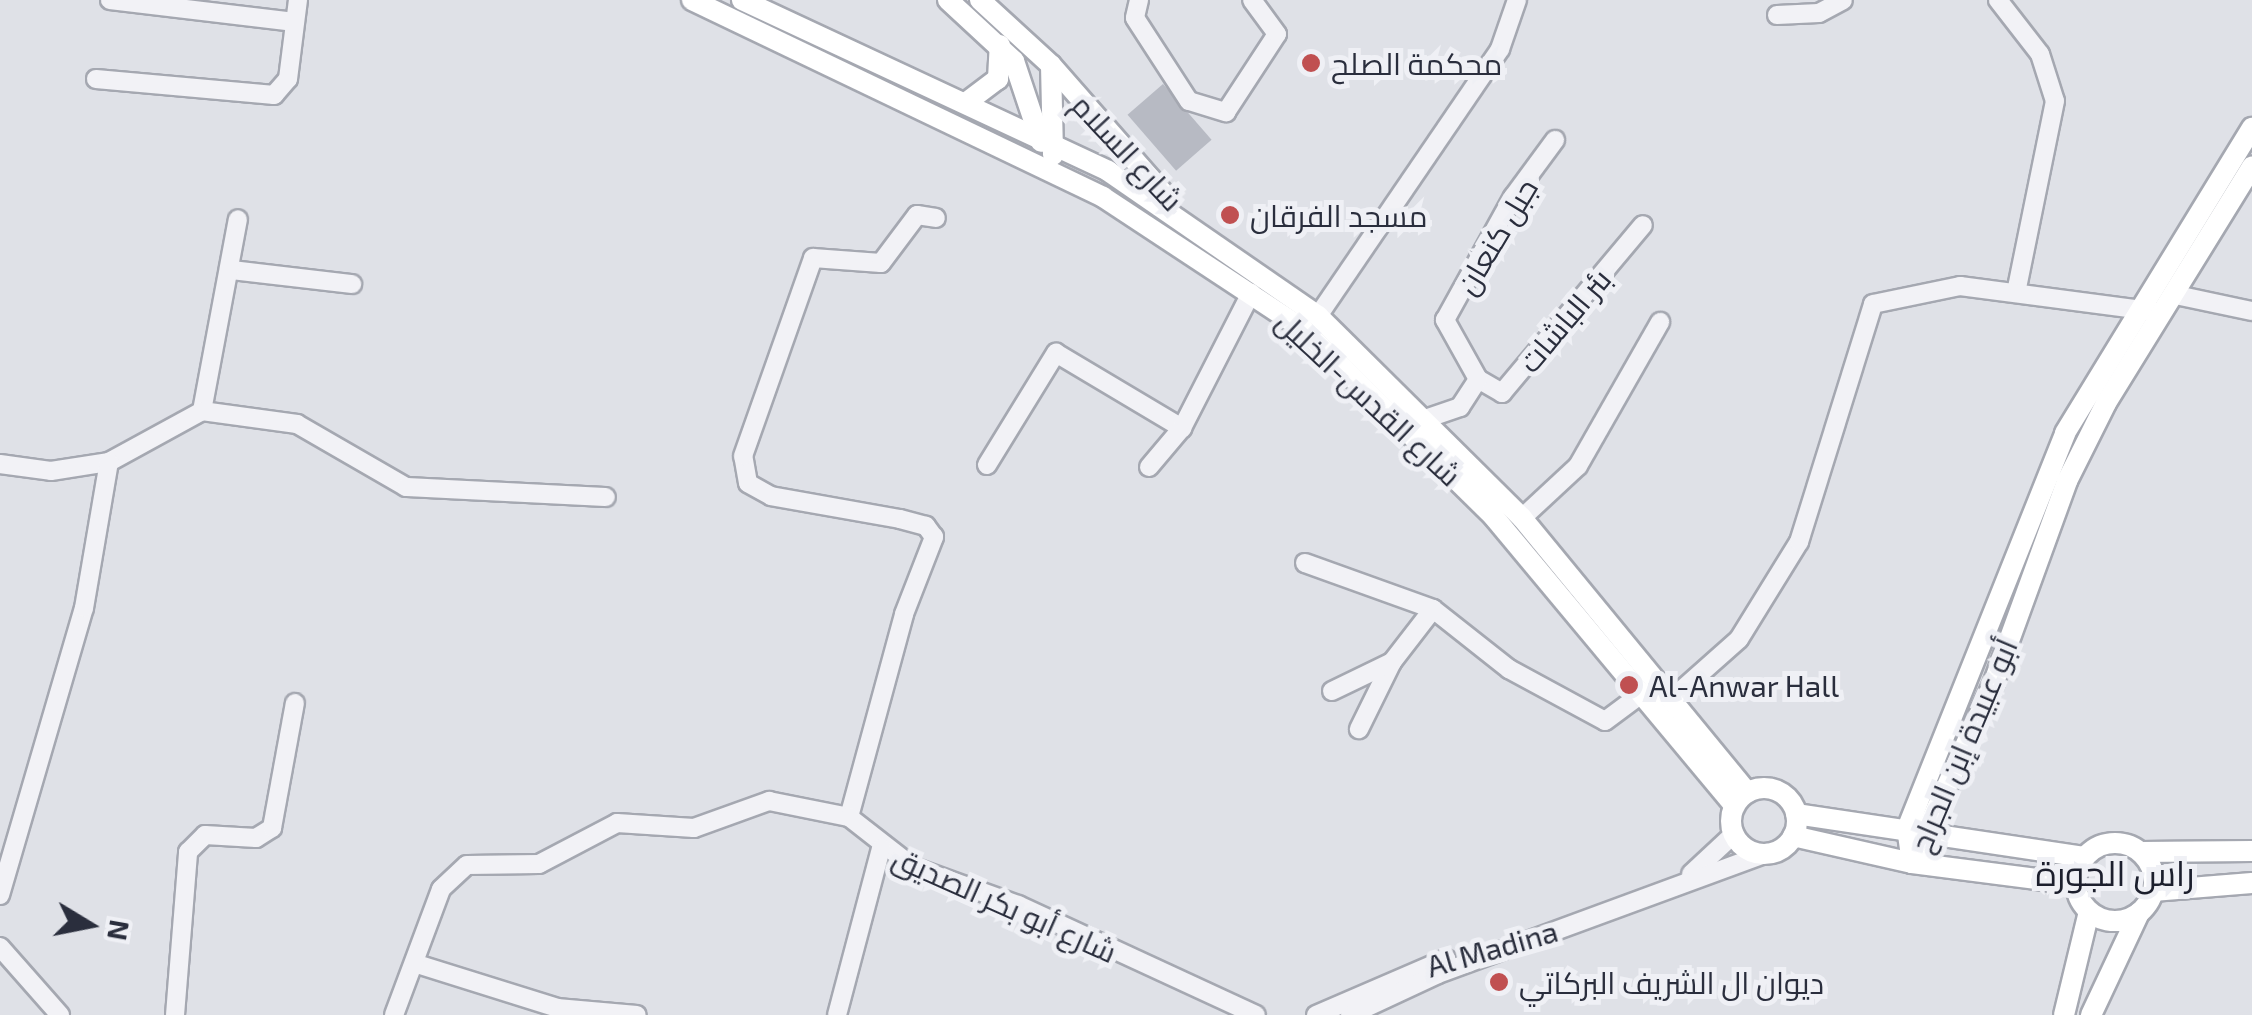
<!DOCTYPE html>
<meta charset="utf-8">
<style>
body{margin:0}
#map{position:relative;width:2252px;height:1015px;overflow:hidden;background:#dfe1e7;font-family:"Exo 2",Cairo,sans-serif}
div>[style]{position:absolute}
.building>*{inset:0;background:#b7bac3;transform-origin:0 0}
.roads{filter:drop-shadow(2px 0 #a5a8b1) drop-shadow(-2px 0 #a5a8b1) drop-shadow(0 2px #a5a8b1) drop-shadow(0 -2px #a5a8b1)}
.minor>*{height:18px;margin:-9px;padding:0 9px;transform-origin:9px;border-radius:9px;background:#f2f2f6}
.major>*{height:20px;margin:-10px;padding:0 10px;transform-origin:10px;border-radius:10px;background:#fff}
.major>.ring{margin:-10px;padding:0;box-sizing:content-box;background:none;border:20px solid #fff;border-radius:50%}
.dots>*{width:28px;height:28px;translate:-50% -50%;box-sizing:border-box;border:5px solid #eff0f5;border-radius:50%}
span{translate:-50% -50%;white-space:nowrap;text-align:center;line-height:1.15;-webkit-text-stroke:10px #eff0f5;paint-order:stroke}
.poi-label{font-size:30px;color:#2a2e3d}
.left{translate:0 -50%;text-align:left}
.street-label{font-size:30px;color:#2a2e3d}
.quarter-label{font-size:35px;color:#1c1f2d}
.north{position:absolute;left:40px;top:875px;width:100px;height:100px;-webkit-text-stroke:8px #eff0f5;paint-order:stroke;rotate:100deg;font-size:28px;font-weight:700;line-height:40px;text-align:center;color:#2a2e3d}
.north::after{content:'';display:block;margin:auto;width:35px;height:45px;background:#2a2e3d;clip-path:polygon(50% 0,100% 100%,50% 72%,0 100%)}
</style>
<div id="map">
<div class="building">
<i style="left:1163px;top:84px;width:74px;height:47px;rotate:49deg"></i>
</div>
<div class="roads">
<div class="minor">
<i style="left:110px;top:0;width:186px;rotate:6.8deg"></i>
<i style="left:1139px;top:0;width:18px;rotate:103deg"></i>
<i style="left:1135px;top:18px;width:99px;rotate:57deg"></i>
<i style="left:1189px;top:101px;width:39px;rotate:17deg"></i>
<i style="left:1226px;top:112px;width:93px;rotate:-56.8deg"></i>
<i style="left:1277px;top:34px;width:42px;rotate:-126.3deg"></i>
<i style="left:1998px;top:0;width:68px;rotate:52.1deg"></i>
<i style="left:2040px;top:54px;width:49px;rotate:72.3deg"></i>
<i style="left:2055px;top:101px;width:195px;rotate:101.5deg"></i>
<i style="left:1777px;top:15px;width:42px;rotate:-2.7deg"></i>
<i style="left:1819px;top:13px;width:27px;rotate:-28deg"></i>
<i style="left:96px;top:79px;width:179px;rotate:5.1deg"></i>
<i style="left:274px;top:95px;width:21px;rotate:-49deg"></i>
<i style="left:288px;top:79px;width:80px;rotate:-82.8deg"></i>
<i style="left:232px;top:270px;width:121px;rotate:6.7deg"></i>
<i style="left:2176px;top:295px;width:78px;rotate:11.9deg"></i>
<i style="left:1318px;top:316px;width:323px;rotate:-55.7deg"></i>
<i style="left:1500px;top:49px;width:52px;rotate:-70.9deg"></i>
<i style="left:1478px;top:379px;width:28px;rotate:30deg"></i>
<i style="left:1502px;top:393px;width:219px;rotate:-50deg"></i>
<i style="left:202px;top:411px;width:195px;rotate:-79.4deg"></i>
<i style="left:1428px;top:418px;width:34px;rotate:-19deg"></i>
<i style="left:1460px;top:407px;width:33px;rotate:-57deg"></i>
<i style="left:1478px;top:379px;width:68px;rotate:-119.2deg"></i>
<i style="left:1445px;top:320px;width:141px;rotate:-61.1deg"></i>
<i style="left:1513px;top:197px;width:71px;rotate:-53.6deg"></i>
<i style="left:0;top:464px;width:51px;rotate:7.8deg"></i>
<i style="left:51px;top:471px;width:59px;rotate:-8.8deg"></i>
<i style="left:109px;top:462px;width:106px;rotate:-28.7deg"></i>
<i style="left:202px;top:411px;width:96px;rotate:7.8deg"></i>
<i style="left:297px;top:424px;width:126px;rotate:30deg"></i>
<i style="left:406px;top:487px;width:200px;rotate:2.9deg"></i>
<i style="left:987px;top:465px;width:132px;rotate:-58.4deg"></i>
<i style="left:1056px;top:353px;width:147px;rotate:30.8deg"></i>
<i style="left:1182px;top:428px;width:152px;rotate:-62.9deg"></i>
<i style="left:1149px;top:467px;width:51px;rotate:-49.8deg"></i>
<i style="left:1522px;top:518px;width:76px;rotate:-42.9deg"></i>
<i style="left:1578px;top:466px;width:166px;rotate:-60.3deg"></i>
<i style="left:1305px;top:563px;width:136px;rotate:19.8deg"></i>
<i style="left:1433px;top:609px;width:67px;rotate:127.7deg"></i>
<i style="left:1392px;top:662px;width:75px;rotate:116.2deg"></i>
<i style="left:1433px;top:609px;width:97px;rotate:38.3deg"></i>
<i style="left:1509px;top:669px;width:109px;rotate:28.4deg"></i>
<i style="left:1605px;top:721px;width:44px;rotate:-36.6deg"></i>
<i style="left:1332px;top:691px;width:67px;rotate:-25.8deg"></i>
<i style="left:1676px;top:695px;width:84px;rotate:-41.6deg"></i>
<i style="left:1739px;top:639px;width:114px;rotate:-58.3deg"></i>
<i style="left:1799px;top:542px;width:249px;rotate:-72.7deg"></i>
<i style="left:1873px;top:304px;width:89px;rotate:-11.7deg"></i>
<i style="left:1960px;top:286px;width:193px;rotate:7.5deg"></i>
<i style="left:849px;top:817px;width:210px;rotate:-74.8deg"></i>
<i style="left:904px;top:614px;width:83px;rotate:-68.7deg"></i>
<i style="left:934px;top:537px;width:14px;rotate:-126deg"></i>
<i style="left:926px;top:526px;width:27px;rotate:-165deg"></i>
<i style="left:900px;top:519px;width:131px;rotate:-169.9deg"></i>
<i style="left:771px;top:496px;width:26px;rotate:-151deg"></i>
<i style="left:748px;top:483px;width:27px;rotate:-100deg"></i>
<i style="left:743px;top:456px;width:210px;rotate:-70.5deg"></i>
<i style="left:813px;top:258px;width:68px;rotate:4.2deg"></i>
<i style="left:881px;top:263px;width:60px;rotate:-53.1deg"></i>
<i style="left:917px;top:215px;width:19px;rotate:9deg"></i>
<i style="left:1691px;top:874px;width:59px;rotate:-42.9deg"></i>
<i style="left:0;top:895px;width:299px;rotate:-73.7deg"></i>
<i style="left:84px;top:608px;width:148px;rotate:-80.3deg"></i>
<i style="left:0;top:947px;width:91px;rotate:48.6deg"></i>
<i style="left:417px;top:964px;width:147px;rotate:17.4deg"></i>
<i style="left:557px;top:1008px;width:80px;rotate:5deg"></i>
<i style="left:175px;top:1015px;width:164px;rotate:-85.4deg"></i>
<i style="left:188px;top:852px;width:24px;rotate:-45deg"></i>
<i style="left:205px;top:835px;width:51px;rotate:3.4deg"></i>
<i style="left:256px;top:838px;width:19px;rotate:-32deg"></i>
<i style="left:272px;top:828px;width:127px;rotate:-79.6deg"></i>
<i style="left:394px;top:1015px;width:134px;rotate:-69.5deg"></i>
<i style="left:441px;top:889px;width:35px;rotate:-43deg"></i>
<i style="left:467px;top:865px;width:72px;rotate:-0.8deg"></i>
<i style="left:539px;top:864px;width:88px;rotate:-27.7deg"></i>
<i style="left:617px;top:823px;width:77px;rotate:3.7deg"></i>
<i style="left:694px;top:828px;width:80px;rotate:-19.8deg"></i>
<i style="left:769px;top:801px;width:82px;rotate:11.3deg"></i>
<i style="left:849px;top:817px;width:81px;rotate:38deg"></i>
<i style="left:913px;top:867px;width:112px;rotate:19.9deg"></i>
<i style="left:1018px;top:905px;width:262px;rotate:24.8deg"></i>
<i style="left:837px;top:1015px;width:173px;rotate:-75.2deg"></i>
<i style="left:1316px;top:1015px;width:142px;rotate:-23.3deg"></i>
<i style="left:1350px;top:1015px;width:97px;rotate:-25deg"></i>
<i style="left:1438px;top:974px;width:351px;rotate:-20.2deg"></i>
</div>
<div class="major">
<i style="left:692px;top:0;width:456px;rotate:25.6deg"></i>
<i style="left:1103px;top:197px;width:238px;rotate:33.4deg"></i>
<i style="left:1302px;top:328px;width:269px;rotate:44.5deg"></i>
<i style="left:1494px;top:517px;width:376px;rotate:50.2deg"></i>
<i style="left:742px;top:0;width:404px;rotate:25deg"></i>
<i style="left:1108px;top:171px;width:255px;rotate:34.6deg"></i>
<i style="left:1318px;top:316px;width:287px;rotate:44.7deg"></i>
<i style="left:1522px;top:518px;width:355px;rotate:50.6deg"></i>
<i style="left:948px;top:0;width:90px;rotate:42.7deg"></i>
<i style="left:1014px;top:61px;width:85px;rotate:71.6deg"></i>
<i style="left:980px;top:0;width:96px;rotate:42.5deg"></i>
<i style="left:1051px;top:65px;width:90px;rotate:88.7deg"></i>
<i style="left:1051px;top:65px;width:170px;rotate:48.8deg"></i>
<i style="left:967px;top:102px;width:39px;rotate:-37deg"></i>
<i style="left:998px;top:79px;width:34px;rotate:-87deg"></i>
<i class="ring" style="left:1731px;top:788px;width:46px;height:46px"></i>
<i style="left:1796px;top:814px;width:291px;rotate:8.5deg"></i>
<i style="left:1793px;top:836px;width:122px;rotate:12.8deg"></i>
<i style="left:1912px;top:863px;width:165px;rotate:7.3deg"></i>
<i class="ring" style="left:2076px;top:843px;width:58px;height:58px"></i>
<i style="left:2141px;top:852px;width:111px;rotate:-0.5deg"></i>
<i style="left:1912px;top:863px;width:34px;rotate:-98deg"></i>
<i style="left:1907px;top:829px;width:426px;rotate:-68.2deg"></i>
<i style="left:2065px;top:433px;width:358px;rotate:-58.5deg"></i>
<i style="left:1912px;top:863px;width:199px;rotate:-65.6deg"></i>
<i style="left:1994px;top:682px;width:214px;rotate:-70deg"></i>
<i style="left:2067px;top:481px;width:87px;rotate:-63.4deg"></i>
<i style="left:2106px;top:403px;width:278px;rotate:-58.3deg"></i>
<i style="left:2153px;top:891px;width:99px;rotate:-4.6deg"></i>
<i style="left:2064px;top:1015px;width:106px;rotate:-76.4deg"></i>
<i style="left:2091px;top:1015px;width:113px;rotate:-64.8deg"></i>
</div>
</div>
<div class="dots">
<i style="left:1311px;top:63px;background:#c05051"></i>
<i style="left:1230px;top:215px;background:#c05051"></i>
<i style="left:1629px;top:685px;background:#c05051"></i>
<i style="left:1499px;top:982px;background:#c05051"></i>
</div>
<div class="poi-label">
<span class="left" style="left:1331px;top:63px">محكمة الصلح</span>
<span class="left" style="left:1250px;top:215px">مسجد الفرقان</span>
<span class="left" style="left:1649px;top:685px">Al-Anwar Hall</span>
<span class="left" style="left:1519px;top:982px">ديوان ال الشريف البركاتي</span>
</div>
<div class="street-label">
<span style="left:1128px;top:152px;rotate:47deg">شارع السلام</span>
<span style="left:1496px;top:236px;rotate:-59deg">جبل كنعان</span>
<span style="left:1564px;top:320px;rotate:-50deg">بئر الباشات</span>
<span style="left:1369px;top:398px;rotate:43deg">شارع القدس-الخليل</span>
<span style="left:1963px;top:745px;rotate:-67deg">أبو عبيدة إبن الجراح</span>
<span style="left:1005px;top:904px;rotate:24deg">شارع أبو بكر الصديق</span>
<span style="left:1492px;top:948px;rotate:-16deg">Al Madina</span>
</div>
<div class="quarter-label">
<span style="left:2115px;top:872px">راس الجورة</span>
</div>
<div class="north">N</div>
</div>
